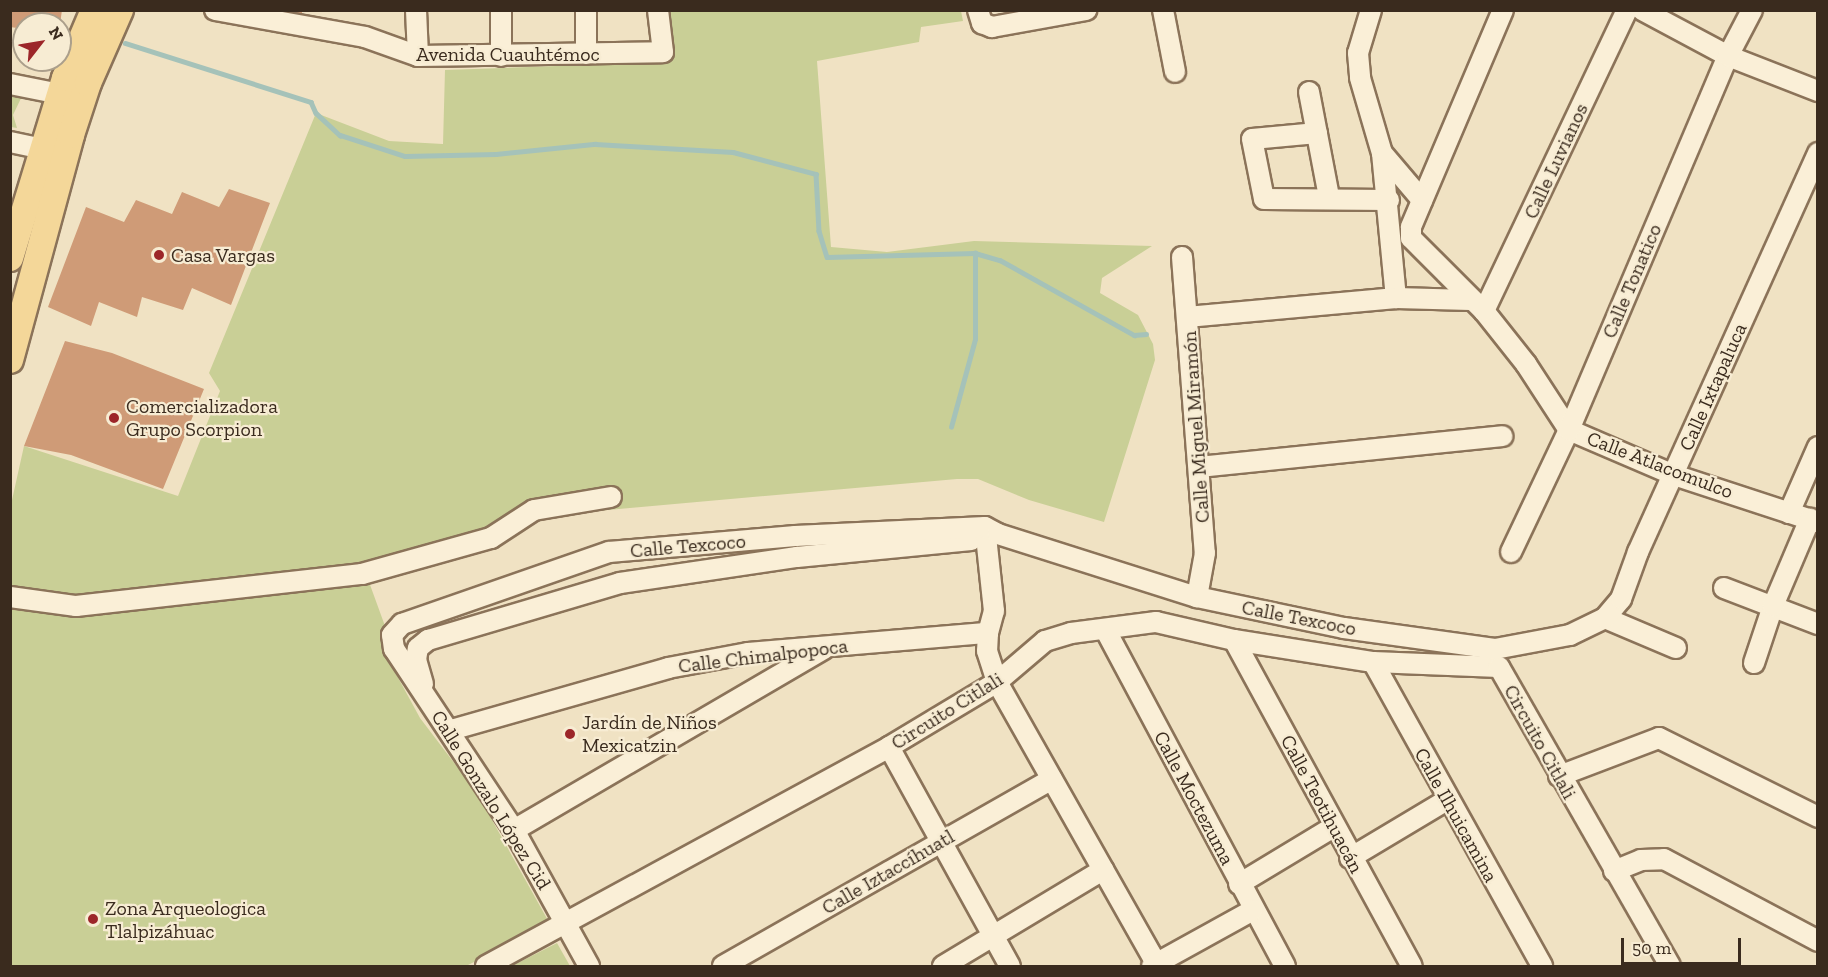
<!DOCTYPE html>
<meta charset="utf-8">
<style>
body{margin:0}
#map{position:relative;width:1828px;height:977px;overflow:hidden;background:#f0e2c3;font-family:"Zilla Slab",serif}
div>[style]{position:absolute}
.green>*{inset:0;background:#c9cf96}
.stream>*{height:4.5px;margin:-2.25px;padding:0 2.25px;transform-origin:2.25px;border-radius:2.25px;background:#a5c2b9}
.building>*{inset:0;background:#cf9b77}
.roads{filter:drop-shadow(2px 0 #8b7359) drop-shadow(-2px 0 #8b7359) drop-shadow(0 2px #8b7359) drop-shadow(0 -2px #8b7359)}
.minor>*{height:20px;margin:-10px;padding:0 10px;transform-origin:10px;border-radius:10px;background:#faefd7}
.major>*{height:26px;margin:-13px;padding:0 13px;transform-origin:13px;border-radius:13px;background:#f4d799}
.dots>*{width:16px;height:16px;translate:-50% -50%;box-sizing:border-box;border:3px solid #f7ecd3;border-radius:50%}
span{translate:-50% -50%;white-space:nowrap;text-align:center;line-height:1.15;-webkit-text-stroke:4.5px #f7ecd3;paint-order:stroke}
.street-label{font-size:20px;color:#3a2b1e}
.poi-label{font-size:20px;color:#3a2b1e}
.left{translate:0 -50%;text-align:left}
.frame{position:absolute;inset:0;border:12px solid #3a2b1e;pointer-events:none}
.north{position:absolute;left:12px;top:12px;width:60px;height:60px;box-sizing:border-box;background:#f7ecd3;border:2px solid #ab9f8b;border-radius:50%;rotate:59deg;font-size:16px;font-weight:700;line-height:24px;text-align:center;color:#3a2b1e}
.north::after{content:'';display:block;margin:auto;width:21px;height:27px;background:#9c2629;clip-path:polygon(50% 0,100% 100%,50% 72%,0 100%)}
.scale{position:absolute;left:1621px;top:938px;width:120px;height:27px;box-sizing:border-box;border:3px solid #3a2b1e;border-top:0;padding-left:8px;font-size:18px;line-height:21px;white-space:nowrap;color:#3a2b1e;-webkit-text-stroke:4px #f7ecd3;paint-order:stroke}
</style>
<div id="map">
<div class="green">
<i style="clip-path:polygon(663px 11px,961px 11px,963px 21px,921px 27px,919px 42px,817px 61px,831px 247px,887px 252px,974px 241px,1152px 246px,1102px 278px,1100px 293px,1138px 315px,1153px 344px,1155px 360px,1104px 522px,1029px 500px,978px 479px,957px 479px,540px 516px,496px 547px,369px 582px,385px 626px,383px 650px,420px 718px,477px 793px,550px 924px,466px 966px,11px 966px,10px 509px,24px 446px,178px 496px,220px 391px,209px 373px,316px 113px,389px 141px,443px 144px,445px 70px,668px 62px)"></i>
<i style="clip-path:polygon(10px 93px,23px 94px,13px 115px,17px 128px,11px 127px)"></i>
<i style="clip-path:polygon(557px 943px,570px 966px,512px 966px)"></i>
</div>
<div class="stream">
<i style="left:125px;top:43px;width:195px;rotate:17.6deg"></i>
<i style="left:311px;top:102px;width:12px;rotate:66deg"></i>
<i style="left:316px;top:113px;width:33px;rotate:43deg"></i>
<i style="left:340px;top:135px;width:68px;rotate:17.9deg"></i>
<i style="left:405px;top:156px;width:91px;rotate:-1.3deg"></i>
<i style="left:496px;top:154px;width:100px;rotate:-5.8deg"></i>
<i style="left:595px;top:144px;width:138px;rotate:3.3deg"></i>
<i style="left:733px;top:152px;width:86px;rotate:14.8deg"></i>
<i style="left:816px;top:174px;width:57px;rotate:87deg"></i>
<i style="left:819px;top:231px;width:27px;rotate:73deg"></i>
<i style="left:827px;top:257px;width:148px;rotate:-1.5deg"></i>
<i style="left:975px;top:253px;width:26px;rotate:16deg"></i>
<i style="left:1000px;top:260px;width:154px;rotate:29.2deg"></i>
<i style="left:1134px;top:335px;width:12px;rotate:-5deg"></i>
<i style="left:951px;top:427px;width:91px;rotate:-74.7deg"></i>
<i style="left:975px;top:339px;width:86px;rotate:-90deg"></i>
</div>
<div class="building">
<i style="clip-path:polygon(10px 10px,62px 10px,60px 24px,24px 24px,24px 29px,10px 27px)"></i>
<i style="clip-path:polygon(282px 10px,302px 10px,302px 15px)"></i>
<i style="clip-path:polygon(229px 189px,270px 203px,231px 305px,192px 288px,183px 310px,142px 297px,137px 317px,99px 302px,91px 326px,48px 307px,86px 207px,124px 222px,136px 200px,172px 214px,182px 192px,219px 207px)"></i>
<i style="clip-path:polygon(65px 341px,112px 353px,204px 389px,163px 489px,71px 455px,24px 446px)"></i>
</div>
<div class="roads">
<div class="minor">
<i style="left:215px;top:10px;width:152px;rotate:10.2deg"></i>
<i style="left:365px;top:37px;width:56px;rotate:19.7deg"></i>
<i style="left:418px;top:56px;width:245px;rotate:-0.9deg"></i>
<i style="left:663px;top:52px;width:42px;rotate:-96.8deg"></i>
<i style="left:416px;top:10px;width:46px;rotate:87.5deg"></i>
<i style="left:501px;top:10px;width:46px;rotate:90deg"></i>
<i style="left:586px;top:10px;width:44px;rotate:90deg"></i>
<i style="left:978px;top:10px;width:14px;rotate:73deg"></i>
<i style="left:982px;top:23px;width:11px;rotate:22deg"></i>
<i style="left:992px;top:27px;width:96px;rotate:-10.3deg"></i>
<i style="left:1163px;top:10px;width:63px;rotate:79deg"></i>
<i style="left:1371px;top:10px;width:45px;rotate:106.8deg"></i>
<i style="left:1358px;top:53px;width:25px;rotate:85deg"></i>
<i style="left:1360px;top:78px;width:78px;rotate:73.7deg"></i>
<i style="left:1382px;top:153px;width:146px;rotate:84.5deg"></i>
<i style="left:1503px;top:10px;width:236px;rotate:113deg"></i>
<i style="left:1411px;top:227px;width:11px;rotate:90deg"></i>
<i style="left:1411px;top:238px;width:103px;rotate:45deg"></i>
<i style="left:1484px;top:311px;width:68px;rotate:51.6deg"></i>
<i style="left:1526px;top:364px;width:79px;rotate:56.9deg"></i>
<i style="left:1569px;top:430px;width:114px;rotate:23.2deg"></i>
<i style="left:1674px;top:475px;width:151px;rotate:18.1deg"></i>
<i style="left:1642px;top:10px;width:98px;rotate:28.1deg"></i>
<i style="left:1728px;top:56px;width:97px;rotate:21.3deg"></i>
<i style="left:10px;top:84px;width:51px;rotate:11.3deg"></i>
<i style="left:1309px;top:92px;width:107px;rotate:79.2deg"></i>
<i style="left:1317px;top:133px;width:65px;rotate:174.7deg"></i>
<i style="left:1252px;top:139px;width:61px;rotate:78.7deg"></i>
<i style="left:1264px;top:199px;width:125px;rotate:0.5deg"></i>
<i style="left:10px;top:142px;width:35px;rotate:12deg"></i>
<i style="left:1382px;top:153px;width:62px;rotate:49.6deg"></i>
<i style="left:1182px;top:257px;width:297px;rotate:85.6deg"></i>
<i style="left:1205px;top:553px;width:45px;rotate:100.3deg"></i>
<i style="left:1484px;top:311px;width:333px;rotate:-64.6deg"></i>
<i style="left:1187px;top:317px;width:210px;rotate:-5.2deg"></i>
<i style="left:1396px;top:298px;width:74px;rotate:1.5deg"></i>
<i style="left:1199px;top:467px;width:305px;rotate:-5.8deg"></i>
<i style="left:1789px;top:513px;width:72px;rotate:-66.3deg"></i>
<i style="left:1511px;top:552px;width:135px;rotate:-64.6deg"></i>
<i style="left:1569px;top:430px;width:406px;rotate:-67deg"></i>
<i style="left:1728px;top:56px;width:52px;rotate:-62.4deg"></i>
<i style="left:1724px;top:588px;width:101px;rotate:21deg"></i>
<i style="left:10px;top:597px;width:67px;rotate:7.8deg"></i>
<i style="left:76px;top:606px;width:288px;rotate:-6.4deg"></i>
<i style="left:362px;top:574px;width:134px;rotate:-15.6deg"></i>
<i style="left:491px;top:538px;width:51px;rotate:-33.1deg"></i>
<i style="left:534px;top:510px;width:78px;rotate:-9.6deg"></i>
<i style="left:1605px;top:618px;width:77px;rotate:22.9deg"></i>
<i style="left:1105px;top:629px;width:382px;rotate:61.9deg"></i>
<i style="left:988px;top:633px;width:18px;rotate:93deg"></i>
<i style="left:987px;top:651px;width:33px;rotate:72deg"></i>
<i style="left:997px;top:682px;width:326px;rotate:60.5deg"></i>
<i style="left:1234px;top:640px;width:371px;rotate:61.4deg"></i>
<i style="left:1373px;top:662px;width:348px;rotate:60.9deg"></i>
<i style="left:1754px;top:663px;width:60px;rotate:-71.6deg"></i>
<i style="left:1773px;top:606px;width:95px;rotate:-67deg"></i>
<i style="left:423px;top:684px;width:25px;rotate:-106deg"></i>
<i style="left:416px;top:660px;width:12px;rotate:-81deg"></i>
<i style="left:418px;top:648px;width:13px;rotate:-39deg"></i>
<i style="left:428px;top:640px;width:200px;rotate:-16.5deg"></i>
<i style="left:620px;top:583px;width:179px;rotate:-8.4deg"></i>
<i style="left:797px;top:557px;width:175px;rotate:-5.6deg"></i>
<i style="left:451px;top:730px;width:226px;rotate:-15.9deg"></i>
<i style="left:668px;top:668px;width:81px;rotate:-10.6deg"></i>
<i style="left:748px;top:653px;width:241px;rotate:-4.8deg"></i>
<i style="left:988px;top:633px;width:23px;rotate:-75deg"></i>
<i style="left:994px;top:611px;width:84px;rotate:-96.1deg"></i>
<i style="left:889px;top:747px;width:250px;rotate:61.1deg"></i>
<i style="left:1559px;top:776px;width:107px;rotate:-20.8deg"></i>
<i style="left:1659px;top:738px;width:178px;rotate:26.4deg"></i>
<i style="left:514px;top:830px;width:359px;rotate:-30.3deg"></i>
<i style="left:1350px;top:858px;width:113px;rotate:-30.9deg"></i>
<i style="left:1614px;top:871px;width:29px;rotate:-22deg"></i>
<i style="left:1641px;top:860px;width:23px;rotate:-2deg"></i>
<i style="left:1664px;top:859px;width:174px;rotate:28deg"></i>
<i style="left:1239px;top:884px;width:112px;rotate:-31.1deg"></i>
<i style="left:486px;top:966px;width:459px;rotate:-28.5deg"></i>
<i style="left:889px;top:747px;width:126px;rotate:-31deg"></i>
<i style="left:997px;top:682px;width:63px;rotate:-40.5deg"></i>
<i style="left:1045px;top:641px;width:27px;rotate:-17deg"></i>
<i style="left:1071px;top:633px;width:86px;rotate:-7.4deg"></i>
<i style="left:1156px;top:622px;width:80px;rotate:13deg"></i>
<i style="left:1234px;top:640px;width:141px;rotate:9deg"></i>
<i style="left:1373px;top:662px;width:126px;rotate:2.3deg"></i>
<i style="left:1499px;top:667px;width:344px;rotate:60.2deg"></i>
<i style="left:589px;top:966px;width:155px;rotate:-118.9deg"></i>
<i style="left:514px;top:830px;width:217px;rotate:-123.5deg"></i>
<i style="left:394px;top:649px;width:14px;rotate:-98deg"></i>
<i style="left:392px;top:635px;width:15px;rotate:-48deg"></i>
<i style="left:402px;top:624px;width:219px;rotate:-19.2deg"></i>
<i style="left:609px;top:552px;width:187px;rotate:-4.9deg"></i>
<i style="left:795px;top:536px;width:190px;rotate:-2.7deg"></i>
<i style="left:985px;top:527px;width:15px;rotate:28deg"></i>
<i style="left:998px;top:534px;width:209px;rotate:17.6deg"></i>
<i style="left:1197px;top:597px;width:150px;rotate:11.9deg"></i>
<i style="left:1344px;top:628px;width:152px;rotate:7.9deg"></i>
<i style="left:1495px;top:649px;width:76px;rotate:-10.6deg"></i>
<i style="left:1570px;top:635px;width:39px;rotate:-26deg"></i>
<i style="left:1605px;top:618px;width:25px;rotate:-50deg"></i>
<i style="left:1621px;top:599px;width:50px;rotate:-70.1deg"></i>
<i style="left:1638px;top:552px;width:438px;rotate:-65.7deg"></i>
<i style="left:723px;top:966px;width:378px;rotate:-29.6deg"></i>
<i style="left:943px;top:966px;width:187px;rotate:-31deg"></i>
<i style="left:1152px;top:966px;width:115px;rotate:-29deg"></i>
</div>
<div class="major">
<i style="left:10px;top:258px;width:188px;rotate:-73deg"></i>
<i style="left:65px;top:78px;width:74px;rotate:-66.9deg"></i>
<i style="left:10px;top:360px;width:233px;rotate:-74.8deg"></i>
<i style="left:71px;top:135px;width:55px;rotate:-71.9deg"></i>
<i style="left:88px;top:83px;width:80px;rotate:-66.3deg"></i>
</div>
</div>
<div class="dots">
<i style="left:159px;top:255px;background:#9c2629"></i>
<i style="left:114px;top:418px;background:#9c2629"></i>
<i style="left:570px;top:734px;background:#9c2629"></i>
<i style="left:93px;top:919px;background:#9c2629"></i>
</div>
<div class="street-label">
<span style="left:508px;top:54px">Avenida Cuauhtémoc</span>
<span style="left:1556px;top:161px;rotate:-65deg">Calle Luvianos</span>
<span style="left:1632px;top:281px;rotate:-67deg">Calle Tonatico</span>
<span style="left:1713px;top:387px;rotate:-66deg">Calle Ixtapaluca</span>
<span style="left:1196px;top:427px;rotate:-94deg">Calle Miguel Miramón</span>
<span style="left:1660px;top:465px;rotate:21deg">Calle Atlacomulco</span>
<span style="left:688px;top:546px;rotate:-5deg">Calle Texcoco</span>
<span style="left:1299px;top:618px;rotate:11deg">Calle Texcoco</span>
<span style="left:763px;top:656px;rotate:-7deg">Calle Chimalpopoca</span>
<span style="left:947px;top:711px;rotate:-32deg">Circuito Citlali</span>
<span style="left:1540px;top:742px;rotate:61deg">Circuito Citlali</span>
<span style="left:1194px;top:798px;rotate:62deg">Calle Moctezuma</span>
<span style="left:491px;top:800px;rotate:58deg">Calle Gonzalo López Cid</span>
<span style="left:1322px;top:804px;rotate:62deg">Calle Teotihuacán</span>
<span style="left:1456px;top:815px;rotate:61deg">Calle Ilhuicamina</span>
<span style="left:888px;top:872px;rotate:-30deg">Calle Iztaccíhuatl</span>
</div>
<div class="poi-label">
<span class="left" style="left:171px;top:255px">Casa Vargas</span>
<span class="left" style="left:126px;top:418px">Comercializadora<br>Grupo Scorpion</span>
<span class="left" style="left:582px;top:734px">Jardín de Niños<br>Mexicatzin</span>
<span class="left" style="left:105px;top:920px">Zona Arqueologica<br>Tlalpizáhuac</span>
</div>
<div class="frame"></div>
<div class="north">N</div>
<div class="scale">50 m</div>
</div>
